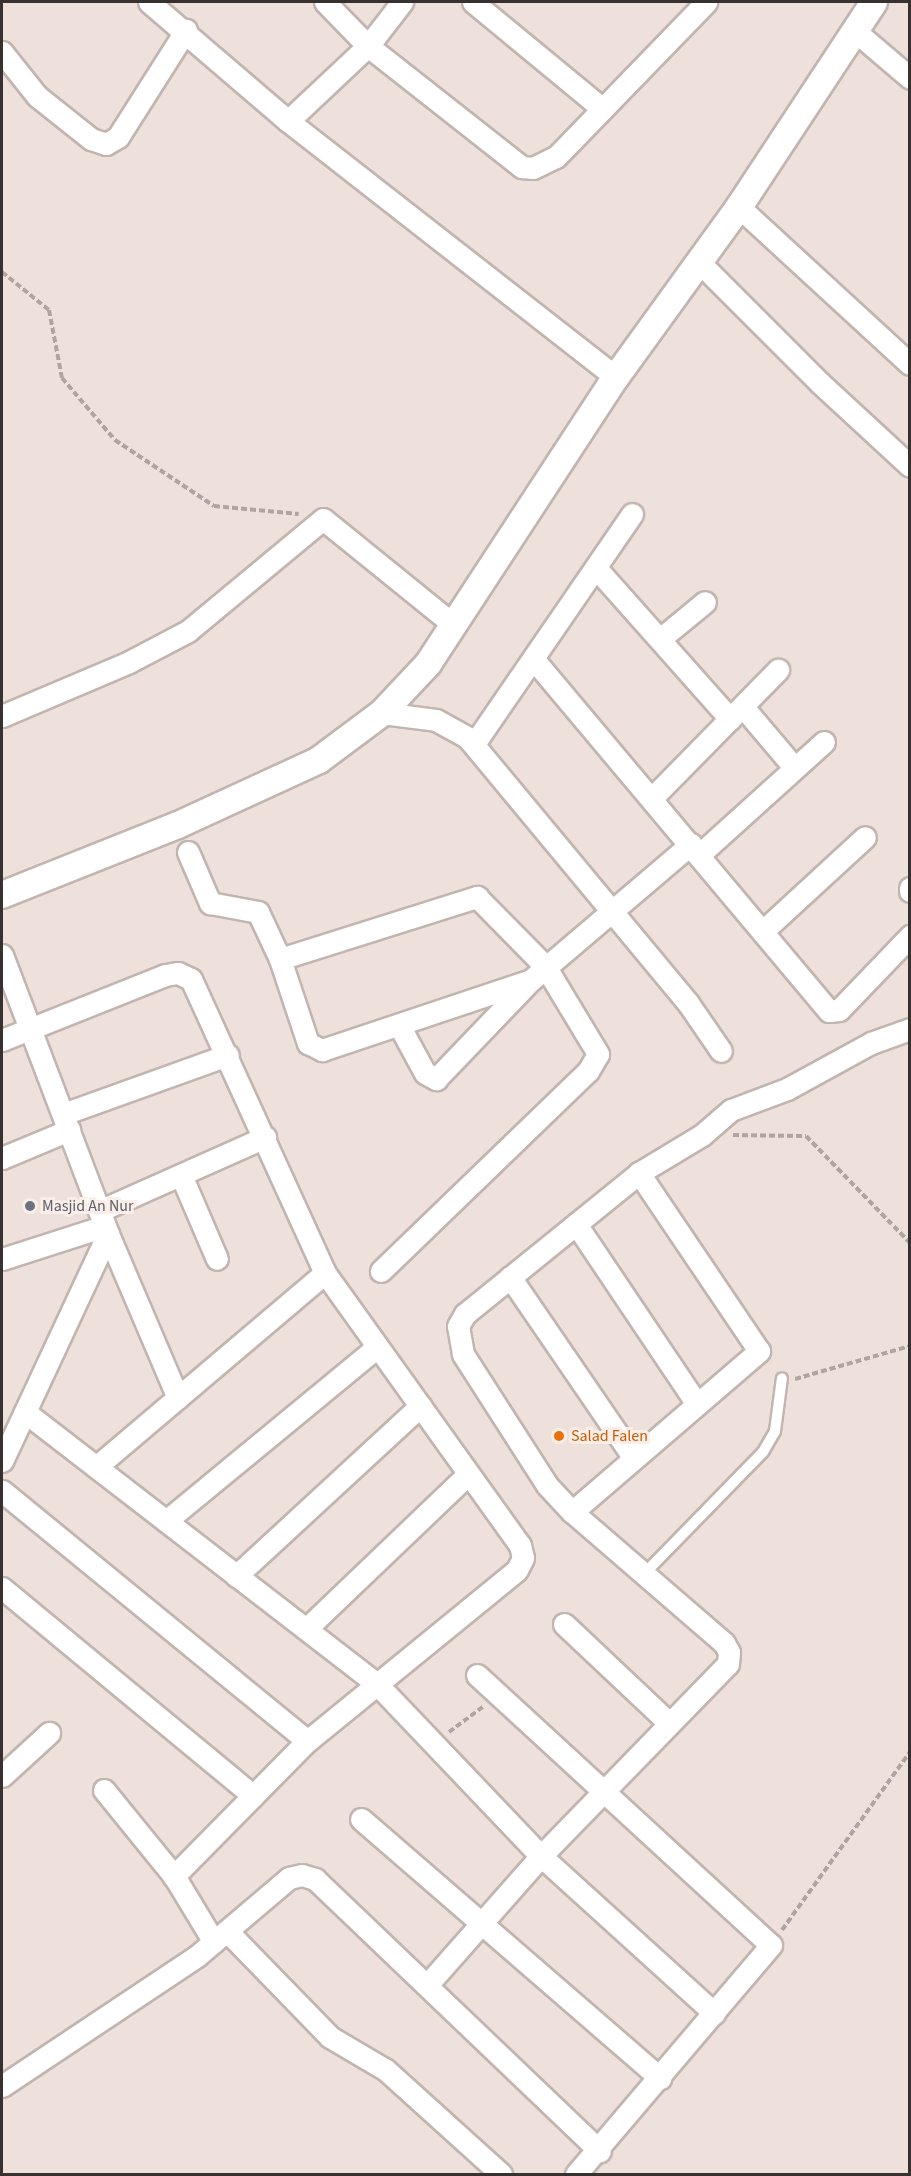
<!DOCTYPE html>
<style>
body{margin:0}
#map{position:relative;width:911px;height:2176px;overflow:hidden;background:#eee0db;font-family:"Source Sans 3",sans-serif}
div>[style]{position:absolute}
.path>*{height:4px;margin-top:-2px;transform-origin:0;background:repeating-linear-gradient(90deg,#afa4a0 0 6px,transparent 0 9px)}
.roads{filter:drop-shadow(2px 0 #c2b5b0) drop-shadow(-2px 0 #c2b5b0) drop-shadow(0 2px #c2b5b0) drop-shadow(0 -2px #c2b5b0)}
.service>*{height:10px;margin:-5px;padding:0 5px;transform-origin:5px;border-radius:5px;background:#fff}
.minor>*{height:21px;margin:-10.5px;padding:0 10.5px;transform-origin:10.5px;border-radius:10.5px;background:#fff}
.tertiary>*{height:26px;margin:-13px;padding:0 13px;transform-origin:13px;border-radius:13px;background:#fff}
.dots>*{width:16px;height:16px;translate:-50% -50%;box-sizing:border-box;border:3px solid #fbede8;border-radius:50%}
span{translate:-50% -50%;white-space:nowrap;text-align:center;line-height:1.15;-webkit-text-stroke:6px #fbede8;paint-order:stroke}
.worship-label{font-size:16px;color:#5b616d}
.left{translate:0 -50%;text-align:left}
.food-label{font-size:16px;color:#c56008}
.frame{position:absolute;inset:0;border:3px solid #37312f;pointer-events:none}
</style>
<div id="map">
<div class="path">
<i style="left:2px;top:272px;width:60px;rotate:39deg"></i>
<i style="left:49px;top:310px;width:69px;rotate:79.2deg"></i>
<i style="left:62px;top:378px;width:82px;rotate:49.5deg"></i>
<i style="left:115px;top:440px;width:119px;rotate:33.7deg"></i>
<i style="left:214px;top:506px;width:85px;rotate:5.4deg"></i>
<i style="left:733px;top:1135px;width:73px;rotate:0.8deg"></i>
<i style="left:806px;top:1136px;width:149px;rotate:45.8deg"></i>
<i style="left:795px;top:1379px;width:120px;rotate:-16deg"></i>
<i style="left:449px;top:1732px;width:44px;rotate:-36.6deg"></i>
<i style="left:782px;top:1930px;width:219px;rotate:-54.3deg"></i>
</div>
<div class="roads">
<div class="service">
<i style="left:644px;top:1574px;width:170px;rotate:-45.7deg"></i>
<i style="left:763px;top:1452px;width:24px;rotate:-60deg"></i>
<i style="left:775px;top:1431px;width:53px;rotate:-82.5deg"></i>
</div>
<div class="minor">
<i style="left:149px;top:2px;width:183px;rotate:40.6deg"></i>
<i style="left:288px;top:121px;width:416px;rotate:38deg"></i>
<i style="left:325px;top:2px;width:62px;rotate:45.7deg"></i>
<i style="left:368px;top:46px;width:196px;rotate:38.2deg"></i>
<i style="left:522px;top:167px;width:11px;rotate:5deg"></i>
<i style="left:533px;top:168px;width:25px;rotate:-26deg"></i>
<i style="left:556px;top:157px;width:216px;rotate:-45.9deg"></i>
<i style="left:473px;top:2px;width:168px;rotate:39.5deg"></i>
<i style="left:855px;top:31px;width:72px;rotate:40.5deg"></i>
<i style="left:2px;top:52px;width:56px;rotate:51.5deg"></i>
<i style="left:37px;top:96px;width:69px;rotate:38.5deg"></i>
<i style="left:91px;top:139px;width:16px;rotate:18deg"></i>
<i style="left:106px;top:144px;width:14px;rotate:-30deg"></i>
<i style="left:118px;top:137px;width:127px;rotate:-57.6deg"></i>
<i style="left:288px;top:121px;width:110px;rotate:-43.2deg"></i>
<i style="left:368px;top:46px;width:56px;rotate:-52.3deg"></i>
<i style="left:739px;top:207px;width:232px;rotate:42.6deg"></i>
<i style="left:699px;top:262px;width:171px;rotate:45deg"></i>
<i style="left:820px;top:383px;width:122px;rotate:42.7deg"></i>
<i style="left:596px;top:568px;width:202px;rotate:48.4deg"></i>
<i style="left:660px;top:639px;width:58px;rotate:-39.4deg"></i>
<i style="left:535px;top:661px;width:457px;rotate:50deg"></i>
<i style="left:829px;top:1011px;width:10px;rotate:-6deg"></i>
<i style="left:839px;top:1010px;width:103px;rotate:-46.2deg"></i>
<i style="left:743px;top:707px;width:77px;rotate:49.7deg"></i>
<i style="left:382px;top:713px;width:54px;rotate:7.4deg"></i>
<i style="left:436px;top:720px;width:37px;rotate:29deg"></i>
<i style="left:468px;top:738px;width:344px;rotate:50.3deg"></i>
<i style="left:688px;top:1003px;width:58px;rotate:55.5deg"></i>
<i style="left:2px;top:716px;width:138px;rotate:-23deg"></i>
<i style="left:129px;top:662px;width:67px;rotate:-27.7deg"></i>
<i style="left:188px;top:631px;width:175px;rotate:-39.7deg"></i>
<i style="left:323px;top:519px;width:169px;rotate:39deg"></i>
<i style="left:474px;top:744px;width:279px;rotate:-55.5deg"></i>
<i style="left:652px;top:798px;width:180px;rotate:-45.5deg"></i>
<i style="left:188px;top:852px;width:56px;rotate:66.7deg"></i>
<i style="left:210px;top:903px;width:49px;rotate:10.6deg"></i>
<i style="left:258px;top:912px;width:52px;rotate:64.9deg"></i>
<i style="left:280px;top:959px;width:89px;rotate:71.6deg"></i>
<i style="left:308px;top:1043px;width:16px;rotate:27deg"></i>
<i style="left:322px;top:1050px;width:220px;rotate:-18.5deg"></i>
<i style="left:531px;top:980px;width:210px;rotate:-40.4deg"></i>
<i style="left:700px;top:854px;width:167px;rotate:-42.1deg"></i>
<i style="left:910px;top:888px;width:3px;rotate:90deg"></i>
<i style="left:764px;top:930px;width:137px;rotate:-42.6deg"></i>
<i style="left:2px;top:955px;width:298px;rotate:69.2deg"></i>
<i style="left:108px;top:1234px;width:178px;rotate:66.9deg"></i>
<i style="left:280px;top:959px;width:207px;rotate:-17.5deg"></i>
<i style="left:477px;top:897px;width:97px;rotate:45.4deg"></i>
<i style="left:545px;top:966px;width:103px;rotate:58.9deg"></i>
<i style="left:598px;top:1054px;width:20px;rotate:120deg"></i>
<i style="left:588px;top:1071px;width:288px;rotate:136deg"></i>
<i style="left:400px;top:1027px;width:52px;rotate:61.5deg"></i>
<i style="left:425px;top:1073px;width:13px;rotate:29deg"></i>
<i style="left:436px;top:1079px;width:134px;rotate:-46.2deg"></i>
<i style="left:2px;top:1040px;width:175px;rotate:-21.7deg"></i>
<i style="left:165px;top:975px;width:13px;rotate:-9deg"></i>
<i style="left:178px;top:973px;width:14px;rotate:25deg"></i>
<i style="left:191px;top:979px;width:323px;rotate:65.5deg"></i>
<i style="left:325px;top:1273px;width:335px;rotate:54.4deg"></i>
<i style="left:520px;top:1545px;width:13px;rotate:77deg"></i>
<i style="left:523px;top:1558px;width:13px;rotate:117deg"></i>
<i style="left:517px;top:1570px;width:271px;rotate:140.8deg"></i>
<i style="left:307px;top:1741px;width:190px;rotate:134.6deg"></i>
<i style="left:63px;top:1114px;width:175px;rotate:-19.7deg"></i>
<i style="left:2px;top:1158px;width:73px;rotate:-22.7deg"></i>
<i style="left:181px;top:1175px;width:91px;rotate:66.8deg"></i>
<i style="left:99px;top:1211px;width:182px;rotate:-24deg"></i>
<i style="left:576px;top:1224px;width:217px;rotate:56.1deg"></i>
<i style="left:2px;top:1259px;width:108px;rotate:-17.8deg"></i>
<i style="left:510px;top:1277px;width:219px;rotate:55.6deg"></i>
<i style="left:25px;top:1412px;width:445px;rotate:37.7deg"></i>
<i style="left:377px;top:1684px;width:238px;rotate:46.4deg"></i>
<i style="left:541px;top:1856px;width:234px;rotate:42.2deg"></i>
<i style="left:2px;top:1461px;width:251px;rotate:-65deg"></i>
<i style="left:96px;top:1467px;width:300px;rotate:-40.3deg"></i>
<i style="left:2px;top:1491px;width:394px;rotate:39.3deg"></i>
<i style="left:572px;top:1512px;width:247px;rotate:-40.7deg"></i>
<i style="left:759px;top:1351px;width:215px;rotate:-124deg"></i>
<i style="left:166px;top:1521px;width:273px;rotate:-39.5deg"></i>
<i style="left:236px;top:1576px;width:251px;rotate:-42.7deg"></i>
<i style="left:2px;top:1588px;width:326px;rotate:39.6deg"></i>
<i style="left:564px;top:1624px;width:143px;rotate:43.3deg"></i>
<i style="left:306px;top:1629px;width:224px;rotate:-43.7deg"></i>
<i style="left:477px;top:1675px;width:399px;rotate:42.6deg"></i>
<i style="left:771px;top:1945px;width:301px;rotate:130.4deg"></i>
<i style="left:2px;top:1776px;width:64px;rotate:-42.5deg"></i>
<i style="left:104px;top:1790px;width:111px;rotate:50.9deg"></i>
<i style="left:174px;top:1876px;width:77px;rotate:58.8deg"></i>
<i style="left:361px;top:1819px;width:396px;rotate:40.9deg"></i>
<i style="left:227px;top:1931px;width:148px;rotate:45.8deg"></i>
<i style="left:330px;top:2037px;width:65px;rotate:30.5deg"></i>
<i style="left:386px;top:2070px;width:155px;rotate:42.1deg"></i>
<i style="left:428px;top:1984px;width:171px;rotate:-48.6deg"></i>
<i style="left:541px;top:1856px;width:268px;rotate:-45.8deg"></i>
<i style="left:728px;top:1664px;width:12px;rotate:-85deg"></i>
<i style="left:729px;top:1652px;width:10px;rotate:-119deg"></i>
<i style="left:724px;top:1643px;width:201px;rotate:-139.2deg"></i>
<i style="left:572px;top:1512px;width:37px;rotate:-133deg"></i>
<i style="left:547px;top:1485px;width:156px;rotate:-122.7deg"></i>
<i style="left:463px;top:1354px;width:28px;rotate:-100deg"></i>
<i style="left:458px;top:1326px;width:14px;rotate:-60deg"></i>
<i style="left:465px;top:1314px;width:224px;rotate:-39deg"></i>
<i style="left:639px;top:1173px;width:74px;rotate:-31.1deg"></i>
<i style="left:702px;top:1135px;width:38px;rotate:-41deg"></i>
<i style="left:731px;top:1110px;width:60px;rotate:-20.6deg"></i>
<i style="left:787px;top:1089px;width:96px;rotate:-28.7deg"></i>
<i style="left:871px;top:1043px;width:41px;rotate:-19.7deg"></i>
<i style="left:2px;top:2086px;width:234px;rotate:-33.7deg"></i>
<i style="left:197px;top:1956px;width:121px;rotate:-40.3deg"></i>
<i style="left:289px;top:1878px;width:13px;rotate:-13deg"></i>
<i style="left:302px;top:1875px;width:14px;rotate:17deg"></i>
<i style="left:315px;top:1879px;width:394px;rotate:43.7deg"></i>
</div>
<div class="tertiary">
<i style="left:2px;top:895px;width:189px;rotate:-21.7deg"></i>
<i style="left:178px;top:825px;width:155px;rotate:-24.7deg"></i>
<i style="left:319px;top:760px;width:79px;rotate:-36.7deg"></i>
<i style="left:382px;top:713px;width:67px;rotate:-46.8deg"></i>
<i style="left:428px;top:664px;width:343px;rotate:-56.8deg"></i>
<i style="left:616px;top:377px;width:210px;rotate:-54.1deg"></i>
<i style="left:739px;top:207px;width:245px;rotate:-56.6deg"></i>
</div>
</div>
<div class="dots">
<i style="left:30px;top:1206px;background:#6b7280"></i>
<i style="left:559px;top:1436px;background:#e8710a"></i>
</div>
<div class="worship-label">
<span class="left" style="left:42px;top:1206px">Masjid An Nur</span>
</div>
<div class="food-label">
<span class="left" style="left:571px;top:1436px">Salad Falen</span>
</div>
<div class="frame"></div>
</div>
